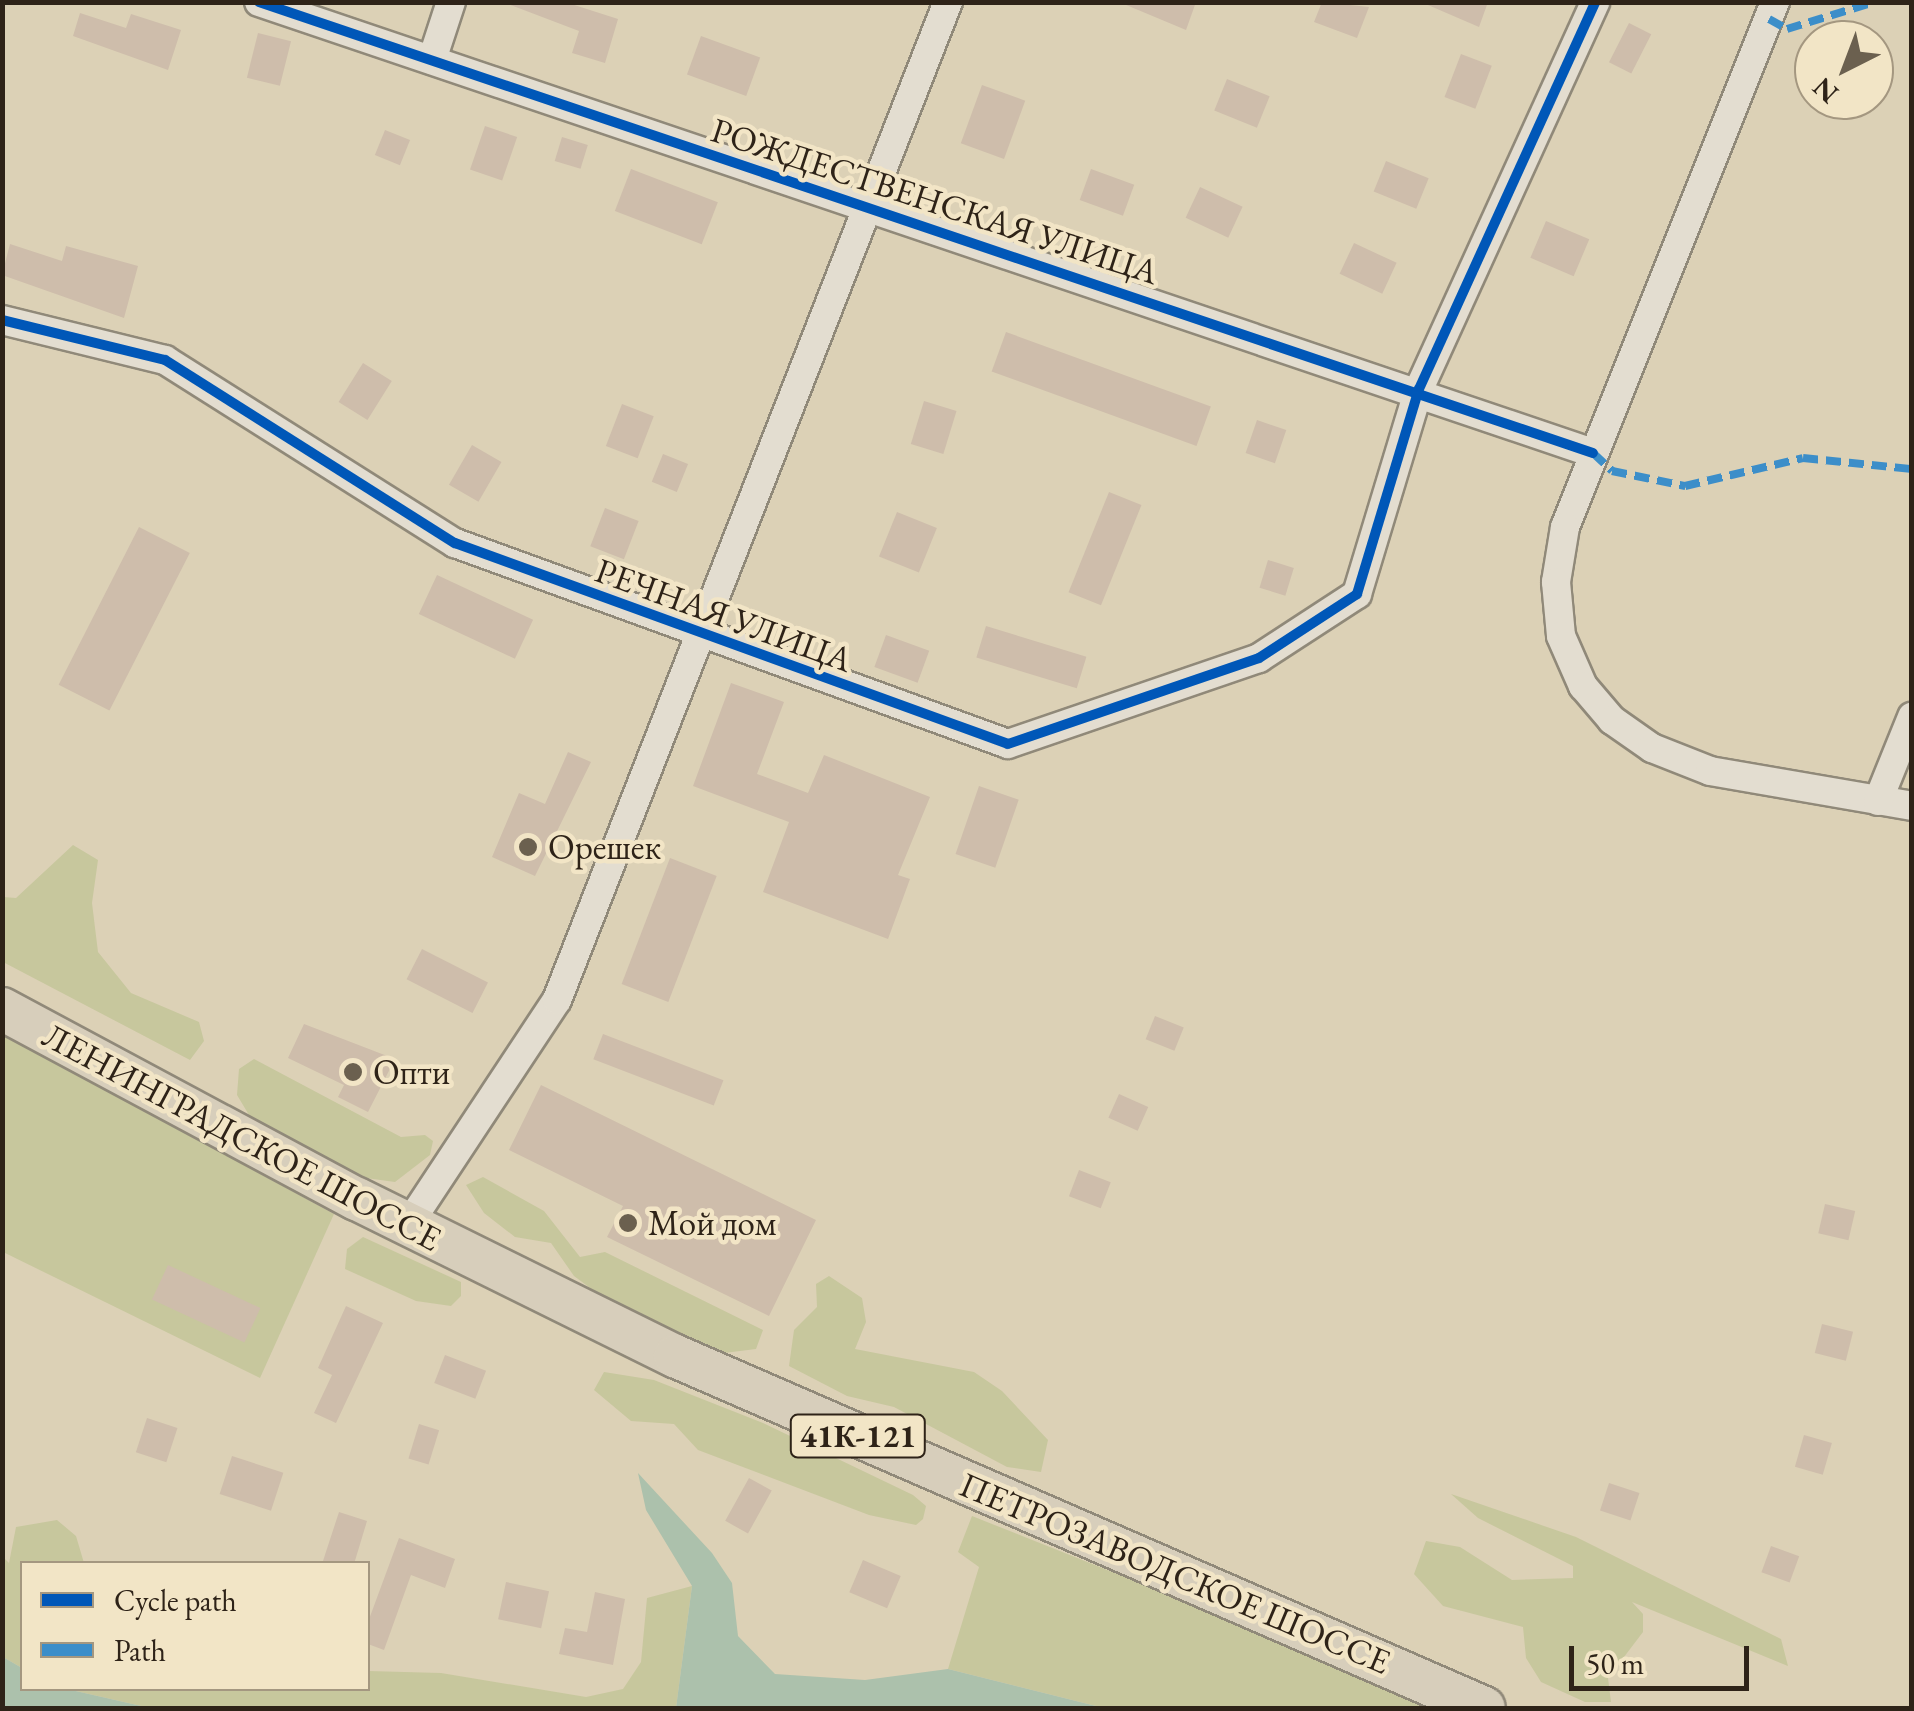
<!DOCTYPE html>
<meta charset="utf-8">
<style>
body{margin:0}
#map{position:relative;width:1914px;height:1711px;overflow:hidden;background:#dcd1b6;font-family:"EB Garamond",serif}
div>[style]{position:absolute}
.green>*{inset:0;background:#c7c79d}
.water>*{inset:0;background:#acc1ac}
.building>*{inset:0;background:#cebdab;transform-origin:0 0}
.roads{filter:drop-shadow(2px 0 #908979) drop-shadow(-2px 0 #908979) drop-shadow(0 2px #908979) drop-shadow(0 -2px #908979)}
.street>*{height:28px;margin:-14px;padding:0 14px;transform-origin:14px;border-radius:14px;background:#e3ddd0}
.primary>*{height:42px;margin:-21px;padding:0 21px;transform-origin:21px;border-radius:21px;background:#d7cebb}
.quiet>*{height:8px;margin-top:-4px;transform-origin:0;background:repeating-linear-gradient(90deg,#3c8ec9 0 15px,transparent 0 23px)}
.cycleway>*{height:10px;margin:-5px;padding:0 5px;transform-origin:5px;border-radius:5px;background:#0057b8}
.dots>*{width:28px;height:28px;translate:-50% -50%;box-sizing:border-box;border:5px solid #f2e5c6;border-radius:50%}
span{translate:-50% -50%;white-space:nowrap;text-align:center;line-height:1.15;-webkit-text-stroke:9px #f2e5c6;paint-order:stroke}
.shield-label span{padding:2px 8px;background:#f2e5c6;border:2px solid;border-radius:8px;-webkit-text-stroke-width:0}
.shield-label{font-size:32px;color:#2e2318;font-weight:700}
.street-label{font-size:35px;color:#2e2318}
.poi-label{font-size:35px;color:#2e2318}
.left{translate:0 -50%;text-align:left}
.frame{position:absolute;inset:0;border:5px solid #2e2318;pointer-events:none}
.legend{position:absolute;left:20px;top:1561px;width:350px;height:130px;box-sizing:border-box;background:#f2e5c6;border:2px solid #a49780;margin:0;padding:12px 18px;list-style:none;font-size:30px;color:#2e2318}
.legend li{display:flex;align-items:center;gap:20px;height:50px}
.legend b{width:50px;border:2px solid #a49780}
.north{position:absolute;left:1794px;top:20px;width:100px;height:100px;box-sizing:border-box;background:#f2e5c6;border:2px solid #a49780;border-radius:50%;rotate:222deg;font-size:28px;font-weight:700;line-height:40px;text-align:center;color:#2e2318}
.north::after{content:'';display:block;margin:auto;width:35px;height:45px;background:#6b604f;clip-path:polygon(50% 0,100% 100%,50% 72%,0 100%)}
.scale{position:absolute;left:1569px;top:1646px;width:180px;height:45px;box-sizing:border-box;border:5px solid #2e2318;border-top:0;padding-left:12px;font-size:30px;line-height:35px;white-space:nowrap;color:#2e2318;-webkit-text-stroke:8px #f2e5c6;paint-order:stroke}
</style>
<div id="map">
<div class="green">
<i style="clip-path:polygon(73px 845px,98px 860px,92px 903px,98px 952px,131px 993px,199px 1022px,204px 1041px,190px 1060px,3px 962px,3px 897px,16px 898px)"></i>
<i style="clip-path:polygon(2px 1033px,334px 1214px,260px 1378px,3px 1252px)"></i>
<i style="clip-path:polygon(254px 1059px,401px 1137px,425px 1135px,433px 1141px,430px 1155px,395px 1182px,337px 1174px,249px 1115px,237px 1095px,239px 1069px)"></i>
<i style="clip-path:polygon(483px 1177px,544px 1211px,580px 1257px,605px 1252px,763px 1330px,756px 1349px,724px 1353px,628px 1316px,574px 1276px,551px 1243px,515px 1237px,484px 1213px,466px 1185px)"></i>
<i style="clip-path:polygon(363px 1237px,461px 1282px,461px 1296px,451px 1306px,416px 1301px,345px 1269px,347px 1249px)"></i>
<i style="clip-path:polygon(829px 1276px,862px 1298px,866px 1322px,855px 1349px,974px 1372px,1002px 1391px,1048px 1440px,1041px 1472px,1007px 1467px,894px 1407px,847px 1396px,789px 1366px,794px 1330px,817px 1307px,816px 1284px)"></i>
<i style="clip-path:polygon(604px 1372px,654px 1380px,763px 1423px,913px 1495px,926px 1506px,923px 1519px,916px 1525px,869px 1515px,698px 1450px,674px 1424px,631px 1421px,594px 1390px)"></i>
<i style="clip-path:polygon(1451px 1494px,1576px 1537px,1781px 1639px,1788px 1666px,1632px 1602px,1643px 1614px,1643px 1632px,1608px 1678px,1611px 1702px,1585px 1702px,1541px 1682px,1526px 1658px,1523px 1627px,1443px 1606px,1414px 1574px,1426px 1541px,1460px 1547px,1512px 1580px,1573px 1578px,1573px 1566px,1478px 1518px)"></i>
<i style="clip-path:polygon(972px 1516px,1225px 1617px,1428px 1708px,1104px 1708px,948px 1669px,979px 1567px,958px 1552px)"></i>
<i style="clip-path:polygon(57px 1520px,76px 1536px,84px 1563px,22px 1564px,22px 1668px,3px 1657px,2px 1556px,9px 1563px,16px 1527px)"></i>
<i style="clip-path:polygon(692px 1586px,676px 1708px,150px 1708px,67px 1689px,368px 1688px,368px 1671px,441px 1673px,586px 1697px,623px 1689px,641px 1662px,647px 1598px)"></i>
</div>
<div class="water">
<i style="clip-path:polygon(638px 1473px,712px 1553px,732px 1583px,738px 1636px,775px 1674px,865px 1680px,948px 1669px,1104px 1708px,676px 1708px,692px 1586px,646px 1510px)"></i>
<i style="clip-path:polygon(3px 1657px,22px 1668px,22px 1688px,67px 1689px,150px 1708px,3px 1708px)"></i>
</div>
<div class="building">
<i style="clip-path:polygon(503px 2px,565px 2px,618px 19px,605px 63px,572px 53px,579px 31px)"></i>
<i style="clip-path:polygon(1119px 2px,1196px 2px,1186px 30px)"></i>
<i style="clip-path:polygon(1322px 2px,1369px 7px,1357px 38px,1314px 22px)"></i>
<i style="clip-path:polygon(1421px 2px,1488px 2px,1479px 27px)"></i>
<i style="clip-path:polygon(80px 13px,126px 28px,131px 14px,181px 30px,168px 70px,73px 36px)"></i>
<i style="left:1629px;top:23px;width:25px;height:44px;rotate:27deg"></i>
<i style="left:258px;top:33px;width:34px;height:46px;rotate:14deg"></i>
<i style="left:701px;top:36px;width:63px;height:41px;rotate:20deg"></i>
<i style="left:1461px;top:54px;width:33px;height:46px;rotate:21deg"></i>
<i style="left:1227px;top:79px;width:46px;height:34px;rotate:22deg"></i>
<i style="left:982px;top:85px;width:46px;height:62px;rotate:20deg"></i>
<i style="left:485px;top:126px;width:34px;height:46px;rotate:19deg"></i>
<i style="left:385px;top:130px;width:27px;height:27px;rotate:22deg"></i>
<i style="left:562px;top:137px;width:27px;height:25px;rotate:17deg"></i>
<i style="left:1386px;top:161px;width:46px;height:33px;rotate:22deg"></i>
<i style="left:631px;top:169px;width:93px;height:45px;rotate:21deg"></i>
<i style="left:1091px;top:169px;width:46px;height:33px;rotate:20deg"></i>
<i style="left:1200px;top:187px;width:47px;height:34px;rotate:25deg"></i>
<i style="left:1546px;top:221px;width:47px;height:40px;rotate:23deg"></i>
<i style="left:1354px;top:243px;width:47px;height:34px;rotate:25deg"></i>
<i style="clip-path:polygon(10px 244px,62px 261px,66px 246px,138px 266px,124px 318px,2px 275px)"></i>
<i style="left:1006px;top:332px;width:218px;height:42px;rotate:20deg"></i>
<i style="left:363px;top:363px;width:34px;height:46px;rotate:32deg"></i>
<i style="left:924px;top:401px;width:34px;height:45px;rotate:17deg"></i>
<i style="left:622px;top:404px;width:34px;height:45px;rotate:21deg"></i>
<i style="left:1257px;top:420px;width:31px;height:35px;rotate:19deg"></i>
<i style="left:472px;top:445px;width:34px;height:46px;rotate:30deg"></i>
<i style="left:663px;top:454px;width:27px;height:30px;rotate:22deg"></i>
<i style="left:1109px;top:492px;width:35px;height:108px;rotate:22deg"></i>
<i style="left:605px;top:508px;width:36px;height:41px;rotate:21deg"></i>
<i style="left:897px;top:512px;width:43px;height:48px;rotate:22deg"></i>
<i style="left:139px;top:527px;width:57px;height:177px;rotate:27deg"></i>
<i style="left:1268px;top:560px;width:27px;height:29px;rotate:17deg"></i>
<i style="left:437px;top:575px;width:106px;height:43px;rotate:25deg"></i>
<i style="left:986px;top:626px;width:105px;height:33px;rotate:17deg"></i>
<i style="left:886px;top:635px;width:46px;height:34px;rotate:20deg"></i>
<i style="clip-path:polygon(731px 683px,784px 702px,757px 774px,808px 793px,824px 755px,930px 797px,898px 875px,910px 879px,888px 939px,763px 892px,789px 822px,693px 786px)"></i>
<i style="clip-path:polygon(568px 752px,591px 762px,535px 876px,492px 857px,519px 793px,545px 804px)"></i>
<i style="left:979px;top:786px;width:42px;height:72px;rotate:19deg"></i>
<i style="left:670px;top:858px;width:50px;height:135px;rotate:21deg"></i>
<i style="left:422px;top:949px;width:74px;height:34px;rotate:27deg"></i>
<i style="left:1155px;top:1016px;width:31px;height:25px;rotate:22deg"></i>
<i style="clip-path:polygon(304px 1024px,395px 1059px,368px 1112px,338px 1097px,344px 1085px,288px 1058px)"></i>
<i style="left:603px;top:1034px;width:129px;height:27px;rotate:21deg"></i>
<i style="clip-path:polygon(541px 1085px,816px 1220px,769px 1316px,607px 1237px,623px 1206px,509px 1150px)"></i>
<i style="left:1119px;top:1094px;width:32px;height:26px;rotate:24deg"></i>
<i style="left:1079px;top:1170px;width:34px;height:28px;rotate:21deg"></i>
<i style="left:1825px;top:1204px;width:31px;height:30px;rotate:13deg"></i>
<i style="left:168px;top:1265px;width:102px;height:38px;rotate:25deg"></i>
<i style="clip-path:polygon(346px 1306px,383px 1323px,336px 1423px,314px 1413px,332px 1375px,318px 1368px)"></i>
<i style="left:1822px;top:1324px;width:32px;height:30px;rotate:14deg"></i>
<i style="left:445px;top:1355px;width:44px;height:30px;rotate:21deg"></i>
<i style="left:147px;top:1418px;width:32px;height:36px;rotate:18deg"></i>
<i style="left:419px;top:1424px;width:21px;height:36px;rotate:17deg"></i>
<i style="left:1804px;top:1435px;width:29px;height:33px;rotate:16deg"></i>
<i style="left:232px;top:1456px;width:54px;height:40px;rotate:18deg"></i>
<i style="left:749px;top:1478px;width:26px;height:49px;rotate:29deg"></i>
<i style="left:1609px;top:1483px;width:32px;height:29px;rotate:18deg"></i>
<i style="clip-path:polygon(339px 1512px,367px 1521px,354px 1564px,322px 1564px)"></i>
<i style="clip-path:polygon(399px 1538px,455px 1559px,445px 1588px,411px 1575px,384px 1650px,368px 1644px,368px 1622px)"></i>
<i style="left:1771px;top:1546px;width:30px;height:28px;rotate:20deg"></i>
<i style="left:863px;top:1560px;width:41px;height:35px;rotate:23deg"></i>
<i style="left:506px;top:1582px;width:44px;height:38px;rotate:12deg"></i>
<i style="clip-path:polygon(595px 1592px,625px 1599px,613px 1665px,559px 1654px,565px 1628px,587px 1632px)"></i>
</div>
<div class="roads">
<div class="street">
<i style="left:259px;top:2px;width:1408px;rotate:18.68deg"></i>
<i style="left:1775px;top:2px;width:565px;rotate:111.8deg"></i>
<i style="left:1565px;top:527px;width:56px;rotate:99.3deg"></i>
<i style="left:1556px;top:582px;width:54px;rotate:84.7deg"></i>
<i style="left:1561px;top:636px;width:55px;rotate:66.3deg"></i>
<i style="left:1583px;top:686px;width:45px;rotate:49.5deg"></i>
<i style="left:1612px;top:720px;width:49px;rotate:35deg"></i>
<i style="left:1652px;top:748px;width:62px;rotate:21.6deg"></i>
<i style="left:1710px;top:771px;width:205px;rotate:9.8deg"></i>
<i style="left:432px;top:60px;width:61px;rotate:-71.9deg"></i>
<i style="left:2px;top:320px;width:168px;rotate:13.8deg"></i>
<i style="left:165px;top:360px;width:343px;rotate:32.3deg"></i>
<i style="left:455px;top:543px;width:588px;rotate:19.97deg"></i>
<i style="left:1008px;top:744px;width:265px;rotate:-18.9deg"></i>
<i style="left:1259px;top:658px;width:117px;rotate:-33.1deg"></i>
<i style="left:1357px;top:594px;width:214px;rotate:-73.2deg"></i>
<i style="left:1419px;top:389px;width:425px;rotate:-65.5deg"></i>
<i style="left:1878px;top:801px;width:91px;rotate:-68deg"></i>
<i style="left:408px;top:1225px;width:270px;rotate:-56.5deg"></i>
<i style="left:557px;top:1000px;width:1072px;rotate:-68.61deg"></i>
</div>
<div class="primary">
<i style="left:2px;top:1009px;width:403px;rotate:28.2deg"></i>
<i style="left:357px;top:1199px;width:355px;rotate:26.3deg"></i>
<i style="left:675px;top:1356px;width:882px;rotate:23.51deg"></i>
</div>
</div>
<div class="quiet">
<i style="left:1769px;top:19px;width:21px;rotate:29deg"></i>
<i style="left:1787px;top:29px;width:91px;rotate:-17.2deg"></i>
<i style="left:1593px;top:453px;width:26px;rotate:43deg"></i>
<i style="left:1612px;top:471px;width:75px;rotate:11.6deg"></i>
<i style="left:1685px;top:486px;width:121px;rotate:-13.3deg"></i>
<i style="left:1803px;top:458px;width:110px;rotate:5.8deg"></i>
</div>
<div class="cycleway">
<i style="left:259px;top:2px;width:1408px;rotate:18.68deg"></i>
<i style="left:2px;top:320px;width:168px;rotate:13.8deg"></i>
<i style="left:165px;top:360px;width:343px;rotate:32.3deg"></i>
<i style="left:455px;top:543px;width:588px;rotate:19.97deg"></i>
<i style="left:1008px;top:744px;width:265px;rotate:-18.9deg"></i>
<i style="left:1259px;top:658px;width:117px;rotate:-33.1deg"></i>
<i style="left:1357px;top:594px;width:214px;rotate:-73.2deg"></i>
<i style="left:1419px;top:389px;width:425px;rotate:-65.5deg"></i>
</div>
<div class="dots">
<i style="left:528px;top:847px;background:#6b604f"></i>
<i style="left:353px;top:1072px;background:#6b604f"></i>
<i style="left:628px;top:1223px;background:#6b604f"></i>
</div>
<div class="shield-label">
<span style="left:858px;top:1436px">41К-121</span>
</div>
<div class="street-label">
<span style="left:935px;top:201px;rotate:18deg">РОЖДЕСТВЕНСКАЯ УЛИЦА</span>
<span style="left:724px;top:615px;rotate:20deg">РЕЧНАЯ УЛИЦА</span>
<span style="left:242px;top:1137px;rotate:28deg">ЛЕНИНГРАДСКОЕ ШОССЕ</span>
<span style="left:1175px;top:1573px;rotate:23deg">ПЕТРОЗАВОДСКОЕ ШОССЕ</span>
</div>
<div class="poi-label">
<span class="left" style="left:548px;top:847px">Орешек</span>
<span class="left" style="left:373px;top:1072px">Опти</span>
<span class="left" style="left:648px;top:1223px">Мой дом</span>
</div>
<div class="frame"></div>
<ul class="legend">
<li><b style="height:12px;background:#0057b8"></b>Cycle path</li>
<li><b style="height:12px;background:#3c8ec9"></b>Path</li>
</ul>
<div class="north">N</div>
<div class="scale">50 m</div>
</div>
